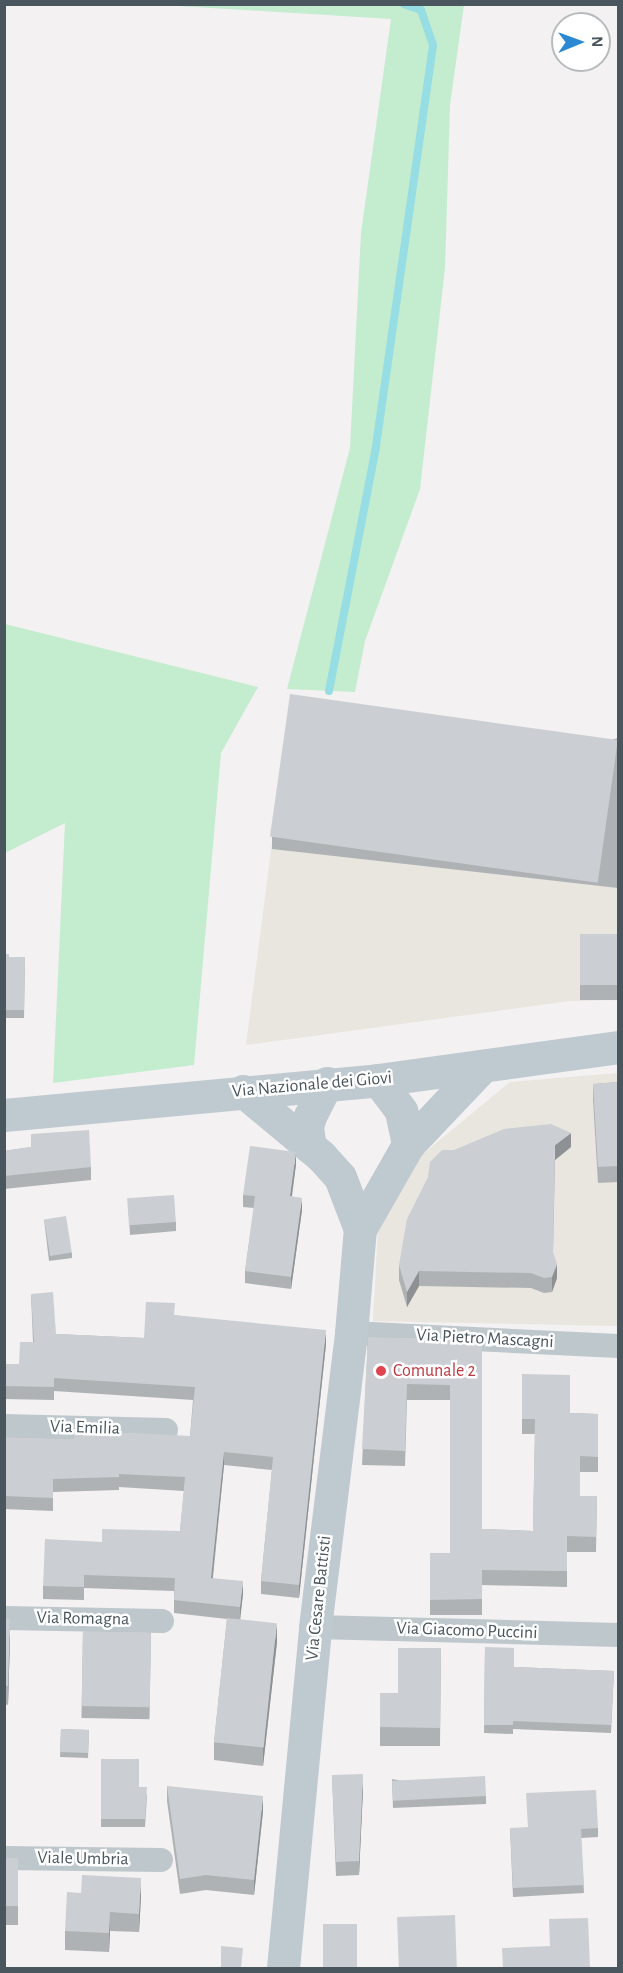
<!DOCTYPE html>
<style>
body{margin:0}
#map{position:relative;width:623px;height:1973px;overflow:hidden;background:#f3f1f1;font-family:"Alegreya Sans",sans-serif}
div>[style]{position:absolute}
.commercial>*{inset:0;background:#e9e5df}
.green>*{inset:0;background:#c4eccf}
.stream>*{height:8px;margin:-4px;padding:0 4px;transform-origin:4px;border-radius:4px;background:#96dde4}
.street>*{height:24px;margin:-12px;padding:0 12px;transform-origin:12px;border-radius:12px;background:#bec7cc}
.secondary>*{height:33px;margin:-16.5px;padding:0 16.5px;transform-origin:16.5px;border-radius:16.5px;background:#bfc9d0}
.wall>*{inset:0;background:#afb2b5;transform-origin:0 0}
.shaded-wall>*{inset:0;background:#8e9194}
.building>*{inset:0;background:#cbcfd3;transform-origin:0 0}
.dots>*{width:16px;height:16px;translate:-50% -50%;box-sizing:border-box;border:3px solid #fff;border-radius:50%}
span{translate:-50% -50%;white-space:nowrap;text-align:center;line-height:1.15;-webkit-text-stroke:5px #fff;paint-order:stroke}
.street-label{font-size:18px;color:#4a565d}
.health-label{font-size:18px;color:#be3a42}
.left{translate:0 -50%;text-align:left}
.frame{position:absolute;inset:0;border:6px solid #4a565d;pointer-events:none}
.north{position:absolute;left:551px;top:12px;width:60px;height:60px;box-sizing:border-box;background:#fff;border:2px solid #b7bbbe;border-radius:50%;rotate:89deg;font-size:16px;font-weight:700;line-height:24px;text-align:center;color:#4a565d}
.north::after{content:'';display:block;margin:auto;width:21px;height:27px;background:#2b89d3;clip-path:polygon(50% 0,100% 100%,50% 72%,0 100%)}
</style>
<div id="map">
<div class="commercial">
<i style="clip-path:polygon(291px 696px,618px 745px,618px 1000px,570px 1001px,246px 1045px)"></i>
<i style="clip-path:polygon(618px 1073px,618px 1326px,373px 1321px,378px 1228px,418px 1158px,510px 1082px)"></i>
</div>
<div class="green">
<i style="clip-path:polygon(163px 5px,464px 5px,450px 105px,445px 268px,420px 489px,365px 641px,355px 692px,287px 689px,350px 448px,361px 233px,391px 19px)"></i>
<i style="clip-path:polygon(5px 624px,258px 687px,221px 753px,194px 1065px,53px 1083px,65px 823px,5px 853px)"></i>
</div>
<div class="stream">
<i style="left:329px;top:691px;width:249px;rotate:-79.1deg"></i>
<i style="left:376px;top:446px;width:405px;rotate:-81.9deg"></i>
<i style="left:433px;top:45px;width:37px;rotate:-109deg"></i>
<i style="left:421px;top:10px;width:18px;rotate:-161deg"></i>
</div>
<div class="street">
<i style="left:351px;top:1333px;width:267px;rotate:2.8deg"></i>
<i style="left:4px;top:1426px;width:162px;rotate:1.4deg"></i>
<i style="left:4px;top:1618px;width:158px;rotate:1.1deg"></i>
<i style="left:315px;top:1627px;width:303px;rotate:1.5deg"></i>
<i style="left:4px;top:1858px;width:157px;rotate:0.7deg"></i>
</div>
<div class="secondary">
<i style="left:378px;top:1080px;width:39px;rotate:53deg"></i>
<i style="left:401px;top:1111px;width:35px;rotate:78deg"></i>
<i style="left:243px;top:1091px;width:102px;rotate:39.8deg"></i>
<i style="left:321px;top:1156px;width:28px;rotate:48deg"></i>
<i style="left:340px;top:1177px;width:56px;rotate:69deg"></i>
<i style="left:4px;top:1115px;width:376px;rotate:-5.3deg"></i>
<i style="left:378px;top:1080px;width:242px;rotate:-7.8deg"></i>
<i style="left:310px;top:1147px;width:20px;rotate:-99deg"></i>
<i style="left:307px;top:1127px;width:11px;rotate:-75deg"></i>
<i style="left:310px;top:1116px;width:37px;rotate:-63deg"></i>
<i style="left:283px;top:1968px;width:342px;rotate:-84.6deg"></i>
<i style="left:315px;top:1627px;width:296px;rotate:-83deg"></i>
<i style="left:351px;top:1333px;width:104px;rotate:-85.1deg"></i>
<i style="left:360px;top:1229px;width:97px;rotate:-60.3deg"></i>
<i style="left:408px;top:1145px;width:108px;rotate:-46.5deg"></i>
</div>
<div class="wall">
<i style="clip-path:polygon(618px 738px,618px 888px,272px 849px,272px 837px)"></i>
<i style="left:618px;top:934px;width:66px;height:38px;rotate:90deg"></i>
<i style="clip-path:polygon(4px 954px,9px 957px,25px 957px,24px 1018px,4px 1018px)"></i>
<i style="clip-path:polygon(618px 1082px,618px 1182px,598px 1183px,593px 1100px,593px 1084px)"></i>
<i style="clip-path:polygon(31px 1134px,91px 1167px,91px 1180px,4px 1189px,4px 1151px,31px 1147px)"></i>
<i style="clip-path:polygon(571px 1147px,555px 1160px,553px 1253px,557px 1278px,552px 1292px,544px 1293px,531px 1288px,419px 1286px,407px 1307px,399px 1280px,399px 1265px)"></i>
<i style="clip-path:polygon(296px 1164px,292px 1197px,302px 1210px,291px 1289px,245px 1283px,245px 1271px,254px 1208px,243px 1207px,243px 1195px)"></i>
<i style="clip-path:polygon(128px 1202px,176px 1222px,176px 1231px,130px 1235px)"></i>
<i style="clip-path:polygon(44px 1219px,72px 1253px,72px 1258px,49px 1261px)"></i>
<i style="clip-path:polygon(31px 1294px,56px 1334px,144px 1338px,175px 1315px,326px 1344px,299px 1598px,261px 1594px,261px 1581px,272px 1470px,224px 1465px,213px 1578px,243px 1594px,240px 1619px,277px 1642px,263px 1766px,214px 1760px,214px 1742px,227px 1619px,174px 1613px,174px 1591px,84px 1588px,84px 1600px,43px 1599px,43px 1586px,102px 1542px,180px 1531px,184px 1491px,119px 1487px,119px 1490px,53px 1492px,53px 1511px,4px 1509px,4px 1437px,74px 1439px,190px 1436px,193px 1400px,54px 1391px,54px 1400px,4px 1399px,4px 1364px,19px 1364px,33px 1342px)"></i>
<i style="clip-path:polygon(368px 1337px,482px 1339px,482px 1529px,533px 1531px,535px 1434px,522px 1434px,522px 1374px,570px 1413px,598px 1414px,598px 1472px,580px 1472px,580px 1496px,597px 1496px,596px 1552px,567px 1552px,567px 1587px,482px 1585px,482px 1615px,430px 1615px,430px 1553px,450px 1553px,450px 1400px,407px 1400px,405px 1466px,362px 1465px)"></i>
<i style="clip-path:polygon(4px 1619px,10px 1637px,8px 1705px,4px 1704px)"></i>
<i style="left:83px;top:1631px;width:68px;height:87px;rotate:1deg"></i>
<i style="clip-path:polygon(485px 1647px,514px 1667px,614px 1671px,611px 1733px,513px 1729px,513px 1734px,484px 1733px)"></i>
<i style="clip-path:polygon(441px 1648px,440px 1746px,380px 1746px,380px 1693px,398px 1693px)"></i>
<i style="left:61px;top:1729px;width:28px;height:28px;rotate:2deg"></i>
<i style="clip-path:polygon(101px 1759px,147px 1795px,145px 1827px,101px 1827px)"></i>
<i style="clip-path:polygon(332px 1775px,363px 1789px,359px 1875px,336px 1876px)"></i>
<i style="clip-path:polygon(392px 1779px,486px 1796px,486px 1804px,393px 1808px)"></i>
<i style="clip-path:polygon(167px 1786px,263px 1811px,254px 1895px,206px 1890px,180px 1894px,167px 1801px)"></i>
<i style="clip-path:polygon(510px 1828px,598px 1828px,598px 1837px,581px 1838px,584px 1893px,513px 1897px)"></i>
<i style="left:4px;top:1858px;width:14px;height:67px"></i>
<i style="clip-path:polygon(141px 1896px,139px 1932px,110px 1931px,109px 1952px,65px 1950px,65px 1931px)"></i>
</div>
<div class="shaded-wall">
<i style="clip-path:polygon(571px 1133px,571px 1147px,555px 1160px,555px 1145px)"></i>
<i style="clip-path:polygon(296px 1152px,296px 1164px,290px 1208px,290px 1196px)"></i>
<i style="clip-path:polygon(302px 1198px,302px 1210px,291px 1289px,291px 1277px)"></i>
<i style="clip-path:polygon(557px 1264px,557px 1278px,552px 1292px,552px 1277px)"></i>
<i style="clip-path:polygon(419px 1271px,419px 1286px,407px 1307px,407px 1292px)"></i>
<i style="clip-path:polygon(326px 1330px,326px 1344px,299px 1598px,299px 1585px)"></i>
<i style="clip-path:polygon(224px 1452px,224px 1465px,211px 1591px,211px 1578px)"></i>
<i style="clip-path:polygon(243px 1581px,243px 1594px,240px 1620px,240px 1607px)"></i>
<i style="clip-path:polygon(10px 1619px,10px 1637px,8px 1705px,8px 1686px)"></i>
<i style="clip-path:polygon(277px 1623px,277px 1642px,263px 1766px,263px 1747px)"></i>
<i style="clip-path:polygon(363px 1774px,363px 1789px,359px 1875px,359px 1861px)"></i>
<i style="clip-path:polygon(263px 1796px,263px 1811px,254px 1895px,254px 1880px)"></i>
<i style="clip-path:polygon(141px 1878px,141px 1896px,139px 1932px,139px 1914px)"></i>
<i style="clip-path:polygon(110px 1912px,110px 1931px,109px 1952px,109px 1933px)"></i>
</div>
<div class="building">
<i style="left:290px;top:694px;width:331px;height:144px;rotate:8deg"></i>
<i style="left:618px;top:934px;width:51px;height:38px;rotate:90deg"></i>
<i style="clip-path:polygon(4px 954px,9px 954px,9px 957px,25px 957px,24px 1010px,4px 1010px)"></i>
<i style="clip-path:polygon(618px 1082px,618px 1166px,598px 1167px,593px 1084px)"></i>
<i style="clip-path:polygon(551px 1124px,571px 1133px,555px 1145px,553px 1252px,557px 1264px,552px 1277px,544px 1278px,531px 1273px,419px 1271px,407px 1292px,399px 1265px,407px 1219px,428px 1177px,430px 1162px,442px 1150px,454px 1150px,504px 1129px)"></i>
<i style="clip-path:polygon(89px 1130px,91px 1167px,4px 1176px,4px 1151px,31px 1147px,31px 1134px)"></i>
<i style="clip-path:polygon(250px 1146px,296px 1152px,290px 1196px,302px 1198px,291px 1277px,245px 1271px,255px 1196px,243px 1195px)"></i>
<i style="left:174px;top:1195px;width:27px;height:47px;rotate:86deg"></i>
<i style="left:66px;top:1216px;width:37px;height:22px;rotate:81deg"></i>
<i style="clip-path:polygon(53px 1292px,56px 1334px,144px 1338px,146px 1302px,175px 1303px,174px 1315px,326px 1330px,299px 1585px,261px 1581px,273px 1457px,224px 1452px,211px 1578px,243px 1581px,240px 1607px,174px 1600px,175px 1578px,84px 1575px,84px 1587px,43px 1586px,45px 1539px,102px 1542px,102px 1529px,180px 1531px,185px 1477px,119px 1474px,119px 1477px,53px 1479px,53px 1498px,4px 1496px,4px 1437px,74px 1439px,74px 1434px,132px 1433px,190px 1436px,195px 1387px,54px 1378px,54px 1387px,4px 1386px,4px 1364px,19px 1364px,20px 1342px,34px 1342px,31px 1294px)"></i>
<i style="clip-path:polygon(368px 1337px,482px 1339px,482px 1529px,533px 1531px,535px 1419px,522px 1419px,522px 1374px,570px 1375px,570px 1413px,598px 1414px,598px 1457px,580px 1456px,580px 1496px,597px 1496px,596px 1537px,567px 1536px,567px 1571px,482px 1570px,482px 1599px,430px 1600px,430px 1553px,450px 1553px,450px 1385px,407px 1384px,405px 1451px,362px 1449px)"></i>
<i style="left:227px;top:1618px;width:50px;height:125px;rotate:6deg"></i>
<i style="clip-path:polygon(4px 1619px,10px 1619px,8px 1686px,4px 1686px)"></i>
<i style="left:83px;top:1631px;width:68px;height:75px;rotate:1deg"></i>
<i style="clip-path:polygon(485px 1647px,514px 1648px,514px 1667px,614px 1671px,611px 1725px,513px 1721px,513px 1725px,484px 1725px)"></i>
<i style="clip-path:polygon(398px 1648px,441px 1648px,440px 1728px,380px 1727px,380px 1693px,398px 1693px)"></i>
<i style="left:61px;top:1729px;width:28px;height:23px;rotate:2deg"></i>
<i style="clip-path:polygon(101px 1759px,139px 1759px,139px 1787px,147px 1787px,145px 1819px,101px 1819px)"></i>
<i style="clip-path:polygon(363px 1774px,359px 1861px,336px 1862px,332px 1775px)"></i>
<i style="left:485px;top:1776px;width:20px;height:93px;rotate:87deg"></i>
<i style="clip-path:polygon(167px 1786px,263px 1796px,254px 1880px,206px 1875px,180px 1879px)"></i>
<i style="clip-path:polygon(596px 1790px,598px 1828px,581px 1829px,584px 1885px,513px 1888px,510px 1828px,528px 1827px,526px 1793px)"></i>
<i style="left:4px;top:1858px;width:14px;height:48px"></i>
<i style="clip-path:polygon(82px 1875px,141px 1878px,139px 1914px,110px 1912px,109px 1933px,65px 1931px,67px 1892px,81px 1893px)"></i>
<i style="left:455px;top:1915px;width:53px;height:58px;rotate:88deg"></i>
<i style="clip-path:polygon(588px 1918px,590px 1968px,503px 1968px,502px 1948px,550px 1946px,549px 1919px)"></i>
<i style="left:323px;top:1924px;width:34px;height:44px"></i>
<i style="clip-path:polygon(221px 1946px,243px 1948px,241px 1968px,221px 1968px)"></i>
</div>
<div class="dots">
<i style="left:381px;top:1371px;background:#e0444e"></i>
</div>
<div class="street-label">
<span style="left:312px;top:1085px;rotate:-5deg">Via Nazionale dei Giovi</span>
<span style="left:485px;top:1339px;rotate:3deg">Via Pietro Mascagni</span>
<span style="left:85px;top:1428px;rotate:2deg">Via Emilia</span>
<span style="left:319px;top:1598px;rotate:-84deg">Via Cesare Battisti</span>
<span style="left:83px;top:1619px;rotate:1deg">Via Romagna</span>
<span style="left:467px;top:1631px;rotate:2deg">Via Giacomo Puccini</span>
<span style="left:83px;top:1859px;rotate:1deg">Viale Umbria</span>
</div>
<div class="health-label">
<span class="left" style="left:393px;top:1371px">Comunale 2</span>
</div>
<div class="frame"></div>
<div class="north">N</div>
</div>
